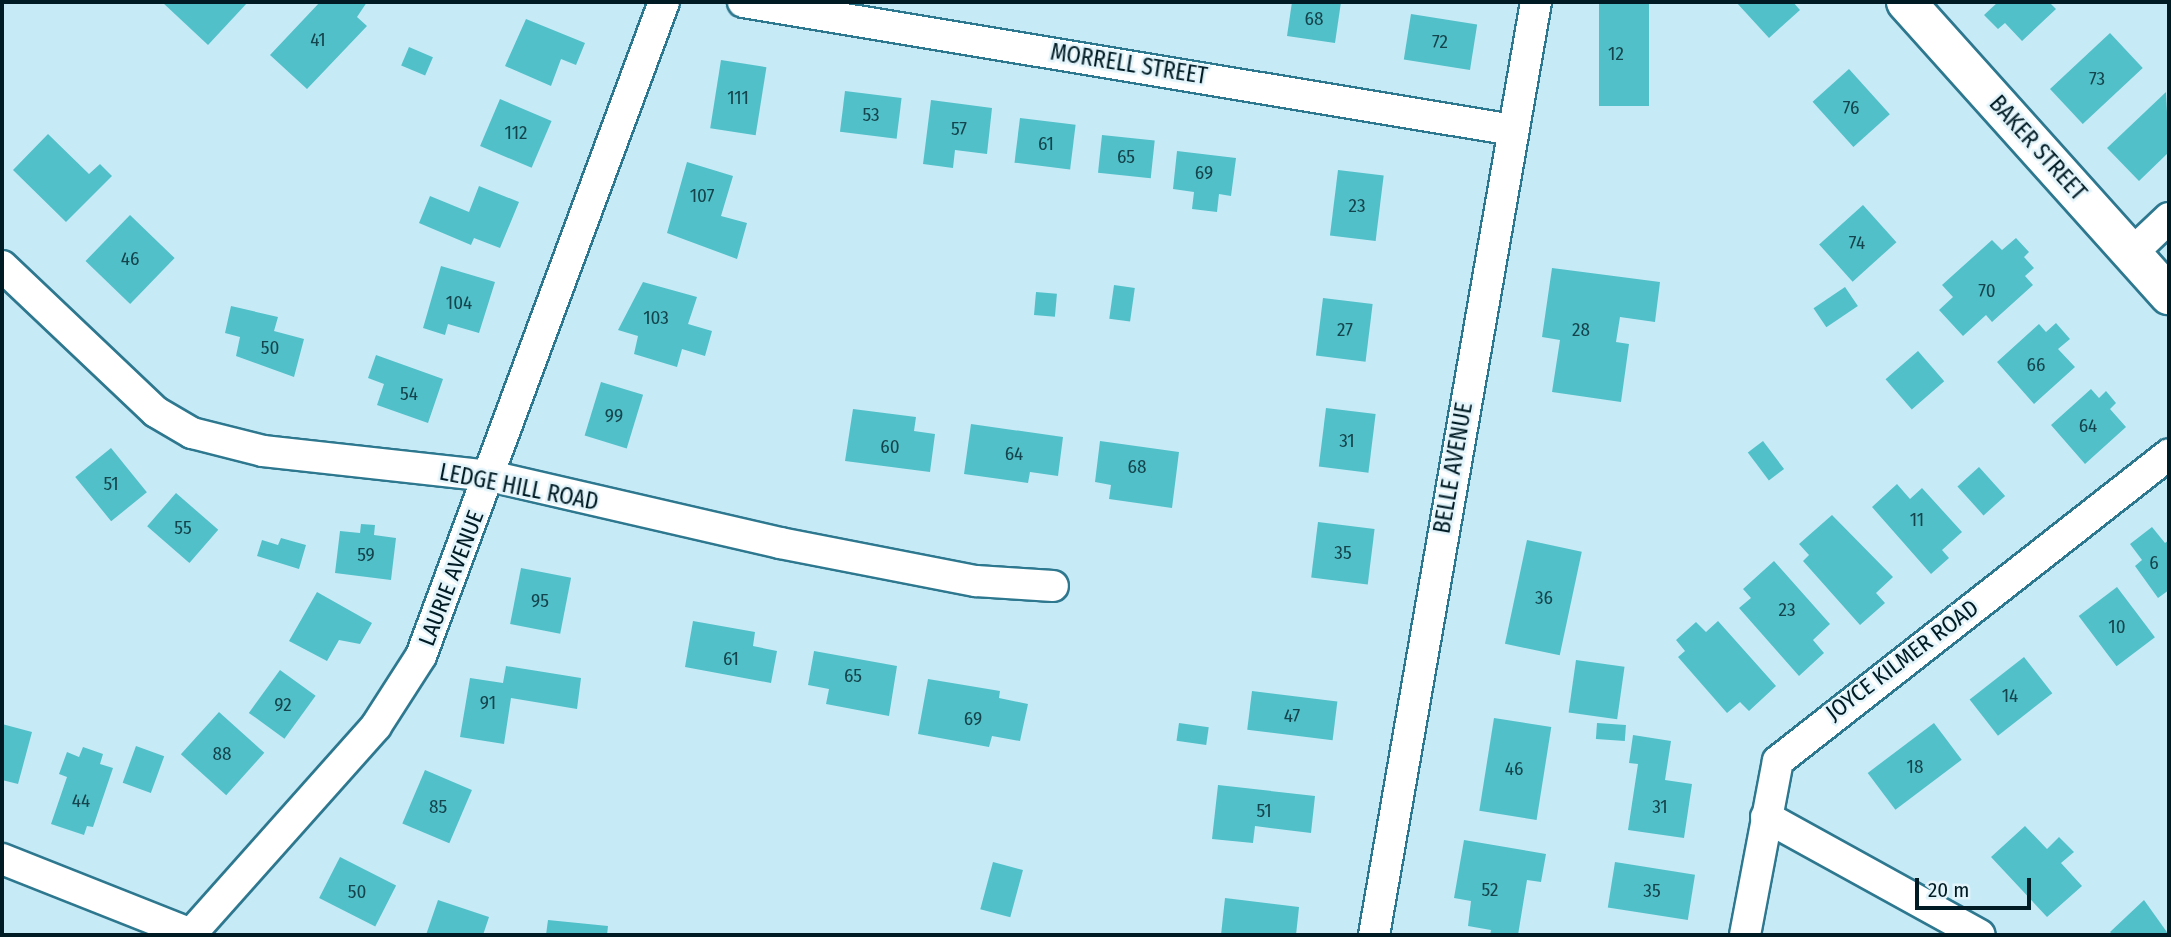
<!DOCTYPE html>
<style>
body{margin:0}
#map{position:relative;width:2171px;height:937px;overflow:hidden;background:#c7eaf7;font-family:"Fira Sans Condensed",sans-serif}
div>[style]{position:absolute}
.building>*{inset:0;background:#52c0c8;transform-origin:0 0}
.roads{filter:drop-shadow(2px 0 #2e788f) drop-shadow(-2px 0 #2e788f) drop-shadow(0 2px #2e788f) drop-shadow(0 -2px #2e788f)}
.street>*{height:30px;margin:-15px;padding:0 15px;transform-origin:15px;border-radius:15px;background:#fff}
.secondary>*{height:38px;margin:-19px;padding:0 19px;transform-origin:19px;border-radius:19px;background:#fff}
span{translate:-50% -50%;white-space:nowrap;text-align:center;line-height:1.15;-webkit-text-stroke:5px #e3f4fa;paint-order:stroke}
.number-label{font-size:19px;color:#14444d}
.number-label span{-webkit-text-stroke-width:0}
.street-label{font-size:23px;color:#001b24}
.frame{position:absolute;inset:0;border:4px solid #001b24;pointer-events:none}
.scale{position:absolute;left:1915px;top:878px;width:116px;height:32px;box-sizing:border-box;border:4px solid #001b24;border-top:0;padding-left:9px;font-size:21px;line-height:24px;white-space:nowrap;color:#001b24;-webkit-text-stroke:5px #e3f4fa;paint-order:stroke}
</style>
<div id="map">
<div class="building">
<i style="clip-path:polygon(162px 2px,248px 2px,208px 45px)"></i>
<i style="clip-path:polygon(320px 2px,367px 2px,357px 17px,367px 26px,307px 89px,270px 55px)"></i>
<i style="clip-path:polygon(1292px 2px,1341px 2px,1335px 43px,1287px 36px)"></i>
<i style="left:1599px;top:2px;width:50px;height:104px"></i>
<i style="clip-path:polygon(1736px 2px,1793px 2px,1800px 10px,1769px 38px)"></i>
<i style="clip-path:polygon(1998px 2px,2049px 2px,2056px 9px,2022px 41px,2005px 23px,1998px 29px,1984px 15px)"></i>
<i style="left:1411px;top:14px;width:67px;height:46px;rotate:9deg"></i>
<i style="clip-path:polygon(526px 19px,585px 43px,576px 65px,561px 59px,551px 86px,505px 66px)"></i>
<i style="left:2110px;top:33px;width:48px;height:82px;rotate:47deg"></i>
<i style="left:409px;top:47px;width:26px;height:20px;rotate:23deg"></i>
<i style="left:721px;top:60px;width:46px;height:69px;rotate:9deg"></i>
<i style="left:1849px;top:69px;width:61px;height:49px;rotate:48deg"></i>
<i style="left:845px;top:91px;width:57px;height:41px;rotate:7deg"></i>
<i style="clip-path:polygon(2166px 92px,2169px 152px,2139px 181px,2107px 148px)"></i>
<i style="left:500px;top:99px;width:56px;height:51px;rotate:23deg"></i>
<i style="clip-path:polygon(931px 100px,992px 108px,987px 154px,955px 150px,953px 168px,923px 164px)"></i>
<i style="left:1020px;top:118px;width:56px;height:45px;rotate:7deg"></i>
<i style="clip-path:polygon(48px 134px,89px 174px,100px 164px,112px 176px,66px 222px,13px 170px)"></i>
<i style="left:1102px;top:135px;width:53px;height:38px;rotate:6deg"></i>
<i style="clip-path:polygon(1177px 151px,1236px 158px,1231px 196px,1219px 194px,1217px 212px,1192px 209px,1194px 192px,1173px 189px)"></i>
<i style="clip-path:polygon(687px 162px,733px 176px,721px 216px,747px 223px,737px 259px,667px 233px)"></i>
<i style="left:1338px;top:170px;width:46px;height:66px;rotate:7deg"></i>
<i style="clip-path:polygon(479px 186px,519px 202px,500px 248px,474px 238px,471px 245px,419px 223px,430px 196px,469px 212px)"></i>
<i style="left:1863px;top:205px;width:50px;height:59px;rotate:48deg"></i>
<i style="left:130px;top:215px;width:62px;height:64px;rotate:44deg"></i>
<i style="clip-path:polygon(2016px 238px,2029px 252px,2024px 257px,2034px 268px,2025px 276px,2033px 285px,1992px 322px,1986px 315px,1963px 336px,1939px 310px,1953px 297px,1942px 285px,1992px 240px,2002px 250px)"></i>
<i style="clip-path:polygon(441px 266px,495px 282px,479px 333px,448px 324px,445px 335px,423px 328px)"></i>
<i style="clip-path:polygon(1552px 268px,1660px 282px,1655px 322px,1620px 317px,1616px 342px,1629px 344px,1621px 402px,1552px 392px,1560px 340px,1542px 337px)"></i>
<i style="clip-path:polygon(643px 282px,697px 297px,688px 324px,712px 331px,705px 356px,682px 349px,677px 367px,634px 354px,638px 336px,618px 330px)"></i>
<i style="left:1114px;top:285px;width:21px;height:34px;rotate:8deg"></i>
<i style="left:1845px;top:287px;width:23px;height:38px;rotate:56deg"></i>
<i style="left:1036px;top:292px;width:21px;height:23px;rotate:5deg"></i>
<i style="left:1323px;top:298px;width:50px;height:58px;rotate:7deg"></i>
<i style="clip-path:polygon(231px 306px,278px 317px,274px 331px,304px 339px,294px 377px,236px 356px,240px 337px,225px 333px)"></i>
<i style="clip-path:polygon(2056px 323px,2070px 339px,2058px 349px,2075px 367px,2034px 404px,1997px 362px,2039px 324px,2046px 332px)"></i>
<i style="left:1918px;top:351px;width:40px;height:43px;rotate:49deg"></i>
<i style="clip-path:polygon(376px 355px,443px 379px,428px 423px,377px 405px,384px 384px,368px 378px)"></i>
<i style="left:601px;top:382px;width:44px;height:56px;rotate:17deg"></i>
<i style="clip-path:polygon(2091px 389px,2099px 398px,2106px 391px,2116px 403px,2110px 409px,2126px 427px,2085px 464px,2051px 425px)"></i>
<i style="left:1326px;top:408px;width:50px;height:59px;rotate:7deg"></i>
<i style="clip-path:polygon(853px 409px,916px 417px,914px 431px,935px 434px,930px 472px,845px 461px)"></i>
<i style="clip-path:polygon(971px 424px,1063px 437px,1058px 476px,1030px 472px,1028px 483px,964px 474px)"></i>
<i style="clip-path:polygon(1100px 441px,1179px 452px,1172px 508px,1109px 499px,1111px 485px,1095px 482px)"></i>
<i style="left:1763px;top:441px;width:35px;height:19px;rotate:53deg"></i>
<i style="left:111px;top:448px;width:57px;height:46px;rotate:51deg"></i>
<i style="left:1979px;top:467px;width:39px;height:29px;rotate:48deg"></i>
<i style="clip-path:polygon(1897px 484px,1910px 499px,1922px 488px,1962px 532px,1942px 550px,1949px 558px,1931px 574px,1872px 507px)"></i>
<i style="left:176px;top:493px;width:56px;height:44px;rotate:41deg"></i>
<i style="clip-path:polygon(1832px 515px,1893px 577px,1876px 593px,1885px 603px,1860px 625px,1803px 561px,1809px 555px,1799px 544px)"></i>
<i style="left:1318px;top:522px;width:57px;height:56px;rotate:7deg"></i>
<i style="clip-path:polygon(361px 524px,375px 525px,374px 535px,396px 538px,391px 580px,335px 573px,340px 531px,360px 533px)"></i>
<i style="clip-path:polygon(2152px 527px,2165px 543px,2169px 540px,2169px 590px,2158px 598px,2135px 566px,2142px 560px,2130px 544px)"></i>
<i style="clip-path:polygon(281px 538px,306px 545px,299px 569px,257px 556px,262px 540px,278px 545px)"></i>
<i style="left:1527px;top:540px;width:56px;height:106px;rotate:12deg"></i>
<i style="clip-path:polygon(1774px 561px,1830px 624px,1813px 640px,1824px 653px,1799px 676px,1739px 608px,1751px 598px,1743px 589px)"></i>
<i style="left:521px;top:568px;width:51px;height:57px;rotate:11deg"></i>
<i style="left:2117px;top:587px;width:63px;height:48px;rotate:53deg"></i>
<i style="clip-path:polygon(317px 592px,372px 623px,360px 644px,339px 640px,327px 661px,289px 641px)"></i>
<i style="clip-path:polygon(693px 621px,755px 632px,753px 646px,777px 651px,771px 683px,685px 667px)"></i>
<i style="clip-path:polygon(1718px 621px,1776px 686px,1749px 711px,1740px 702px,1727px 713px,1678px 657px,1685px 651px,1676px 640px,1696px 622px,1706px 632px)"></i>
<i style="clip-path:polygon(814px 651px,897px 666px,889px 716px,826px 704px,829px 689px,808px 685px)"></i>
<i style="left:2024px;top:657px;width:46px;height:69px;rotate:52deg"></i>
<i style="left:1576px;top:660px;width:49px;height:53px;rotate:8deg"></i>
<i style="clip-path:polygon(506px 666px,581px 678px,577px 709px,511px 698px,504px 744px,460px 737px,470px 678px,503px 683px)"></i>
<i style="left:280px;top:670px;width:44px;height:53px;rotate:36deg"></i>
<i style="clip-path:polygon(928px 679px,1000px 691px,999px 698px,1028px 704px,1020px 741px,992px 736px,989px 747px,918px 734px)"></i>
<i style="left:1252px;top:691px;width:86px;height:39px;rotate:7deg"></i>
<i style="left:219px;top:712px;width:61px;height:57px;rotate:42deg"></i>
<i style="left:1494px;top:718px;width:58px;height:94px;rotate:9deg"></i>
<i style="left:1179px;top:723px;width:30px;height:18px;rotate:8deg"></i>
<i style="left:1597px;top:723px;width:29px;height:16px;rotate:4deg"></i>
<i style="left:1934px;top:723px;width:46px;height:83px;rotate:53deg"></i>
<i style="clip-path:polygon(2px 724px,32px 732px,18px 784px,2px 780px)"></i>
<i style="clip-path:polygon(1633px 735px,1671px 741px,1665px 780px,1692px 784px,1684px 838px,1628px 830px,1638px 764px,1629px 763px)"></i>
<i style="left:136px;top:746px;width:30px;height:39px;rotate:20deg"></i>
<i style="clip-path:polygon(83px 747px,103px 754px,100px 764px,113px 768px,93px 827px,87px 826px,84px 835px,51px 824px,67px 777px,59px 774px,67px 752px,79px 757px)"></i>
<i style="left:425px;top:770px;width:51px;height:58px;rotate:23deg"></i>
<i style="clip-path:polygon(1218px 785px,1315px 796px,1311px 833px,1255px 826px,1253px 843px,1212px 839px)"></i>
<i style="clip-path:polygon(2025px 826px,2047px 849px,2059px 837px,2074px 852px,2061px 863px,2082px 886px,2047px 917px,1991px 857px)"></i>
<i style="clip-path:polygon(1464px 840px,1546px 854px,1541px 882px,1527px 880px,1518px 935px,1490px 935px,1491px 930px,1468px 926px,1471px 901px,1454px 898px)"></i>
<i style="left:340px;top:857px;width:63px;height:46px;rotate:27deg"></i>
<i style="left:993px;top:862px;width:31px;height:49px;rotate:15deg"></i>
<i style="left:1615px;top:862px;width:81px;height:46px;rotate:9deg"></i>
<i style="clip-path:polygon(1225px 898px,1299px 907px,1296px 935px,1221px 935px)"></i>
<i style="clip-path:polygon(438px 900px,489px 917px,483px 935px,426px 935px)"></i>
<i style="clip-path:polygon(2144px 900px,2169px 935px,2113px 935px,2110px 932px)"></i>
<i style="clip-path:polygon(548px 920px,608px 926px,607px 935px,546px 935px)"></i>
</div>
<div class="roads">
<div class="street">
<i style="left:743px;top:2px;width:781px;rotate:9.44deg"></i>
<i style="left:2132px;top:253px;width:51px;rotate:-43.4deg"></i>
<i style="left:2px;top:266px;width:212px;rotate:43.5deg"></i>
<i style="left:156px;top:412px;width:42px;rotate:30.3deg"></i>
<i style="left:192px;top:433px;width:73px;rotate:14.2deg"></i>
<i style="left:263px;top:451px;width:228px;rotate:6.3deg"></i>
<i style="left:490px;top:476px;width:298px;rotate:13deg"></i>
<i style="left:780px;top:543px;width:200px;rotate:11deg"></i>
<i style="left:976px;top:581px;width:77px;rotate:3.7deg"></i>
<i style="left:1766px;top:817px;width:244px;rotate:28.9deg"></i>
<i style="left:2px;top:859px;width:206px;rotate:21.6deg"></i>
<i style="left:190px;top:935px;width:280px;rotate:-48.3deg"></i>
<i style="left:376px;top:726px;width:83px;rotate:-57.3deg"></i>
<i style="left:421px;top:656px;width:698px;rotate:-69.62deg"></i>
<i style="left:1374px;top:935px;width:947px;rotate:-80.15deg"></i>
<i style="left:1745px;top:935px;width:177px;rotate:-79.3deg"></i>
<i style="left:1778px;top:761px;width:497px;rotate:-38.1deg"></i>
</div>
<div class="secondary">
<i style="left:1906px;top:2px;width:394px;rotate:48.1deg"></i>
</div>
</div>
<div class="number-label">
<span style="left:1314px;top:19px">68</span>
<span style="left:318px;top:40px">41</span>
<span style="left:1440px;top:42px">72</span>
<span style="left:1616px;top:54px">12</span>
<span style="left:2097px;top:79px">73</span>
<span style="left:738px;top:98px">111</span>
<span style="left:1851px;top:108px">76</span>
<span style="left:871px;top:115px">53</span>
<span style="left:959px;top:129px">57</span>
<span style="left:516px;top:133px">112</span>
<span style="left:1046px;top:144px">61</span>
<span style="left:1126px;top:157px">65</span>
<span style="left:1204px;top:173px">69</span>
<span style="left:702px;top:196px">107</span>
<span style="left:1357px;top:206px">23</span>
<span style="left:1857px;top:243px">74</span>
<span style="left:130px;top:259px">46</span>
<span style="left:1987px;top:291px">70</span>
<span style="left:459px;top:303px">104</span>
<span style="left:656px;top:318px">103</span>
<span style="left:1345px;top:330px">27</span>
<span style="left:1581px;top:330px">28</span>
<span style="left:270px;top:348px">50</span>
<span style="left:2036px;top:365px">66</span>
<span style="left:409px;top:394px">54</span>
<span style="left:614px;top:416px">99</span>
<span style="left:2088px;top:426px">64</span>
<span style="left:1347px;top:441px">31</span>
<span style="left:890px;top:447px">60</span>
<span style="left:1014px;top:454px">64</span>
<span style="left:1137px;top:467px">68</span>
<span style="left:111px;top:484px">51</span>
<span style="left:1917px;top:520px">11</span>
<span style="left:183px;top:528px">55</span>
<span style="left:1343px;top:553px">35</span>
<span style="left:366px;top:555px">59</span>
<span style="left:2154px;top:563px">6</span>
<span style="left:1544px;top:598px">36</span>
<span style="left:540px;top:601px">95</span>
<span style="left:1787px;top:610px">23</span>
<span style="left:2117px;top:627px">10</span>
<span style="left:731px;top:659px">61</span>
<span style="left:853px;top:676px">65</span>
<span style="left:2010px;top:696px">14</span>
<span style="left:488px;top:703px">91</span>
<span style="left:283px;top:705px">92</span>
<span style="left:1292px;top:716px">47</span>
<span style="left:973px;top:719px">69</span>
<span style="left:222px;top:754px">88</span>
<span style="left:1915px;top:767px">18</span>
<span style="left:1514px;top:769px">46</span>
<span style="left:81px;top:801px">44</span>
<span style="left:438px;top:807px">85</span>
<span style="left:1660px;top:807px">31</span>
<span style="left:1264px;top:811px">51</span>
<span style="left:1490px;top:890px">52</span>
<span style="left:1652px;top:891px">35</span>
<span style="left:357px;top:892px">50</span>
</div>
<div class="street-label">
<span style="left:1129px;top:64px;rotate:9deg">MORRELL STREET</span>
<span style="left:2038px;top:148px;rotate:48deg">BAKER STREET</span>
<span style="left:1453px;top:468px;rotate:-80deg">BELLE AVENUE</span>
<span style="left:519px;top:487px;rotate:11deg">LEDGE HILL ROAD</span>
<span style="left:451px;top:578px;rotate:-69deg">LAURIE AVENUE</span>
<span style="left:1902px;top:660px;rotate:-37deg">JOYCE KILMER ROAD</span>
</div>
<div class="frame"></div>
<div class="scale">20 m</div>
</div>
